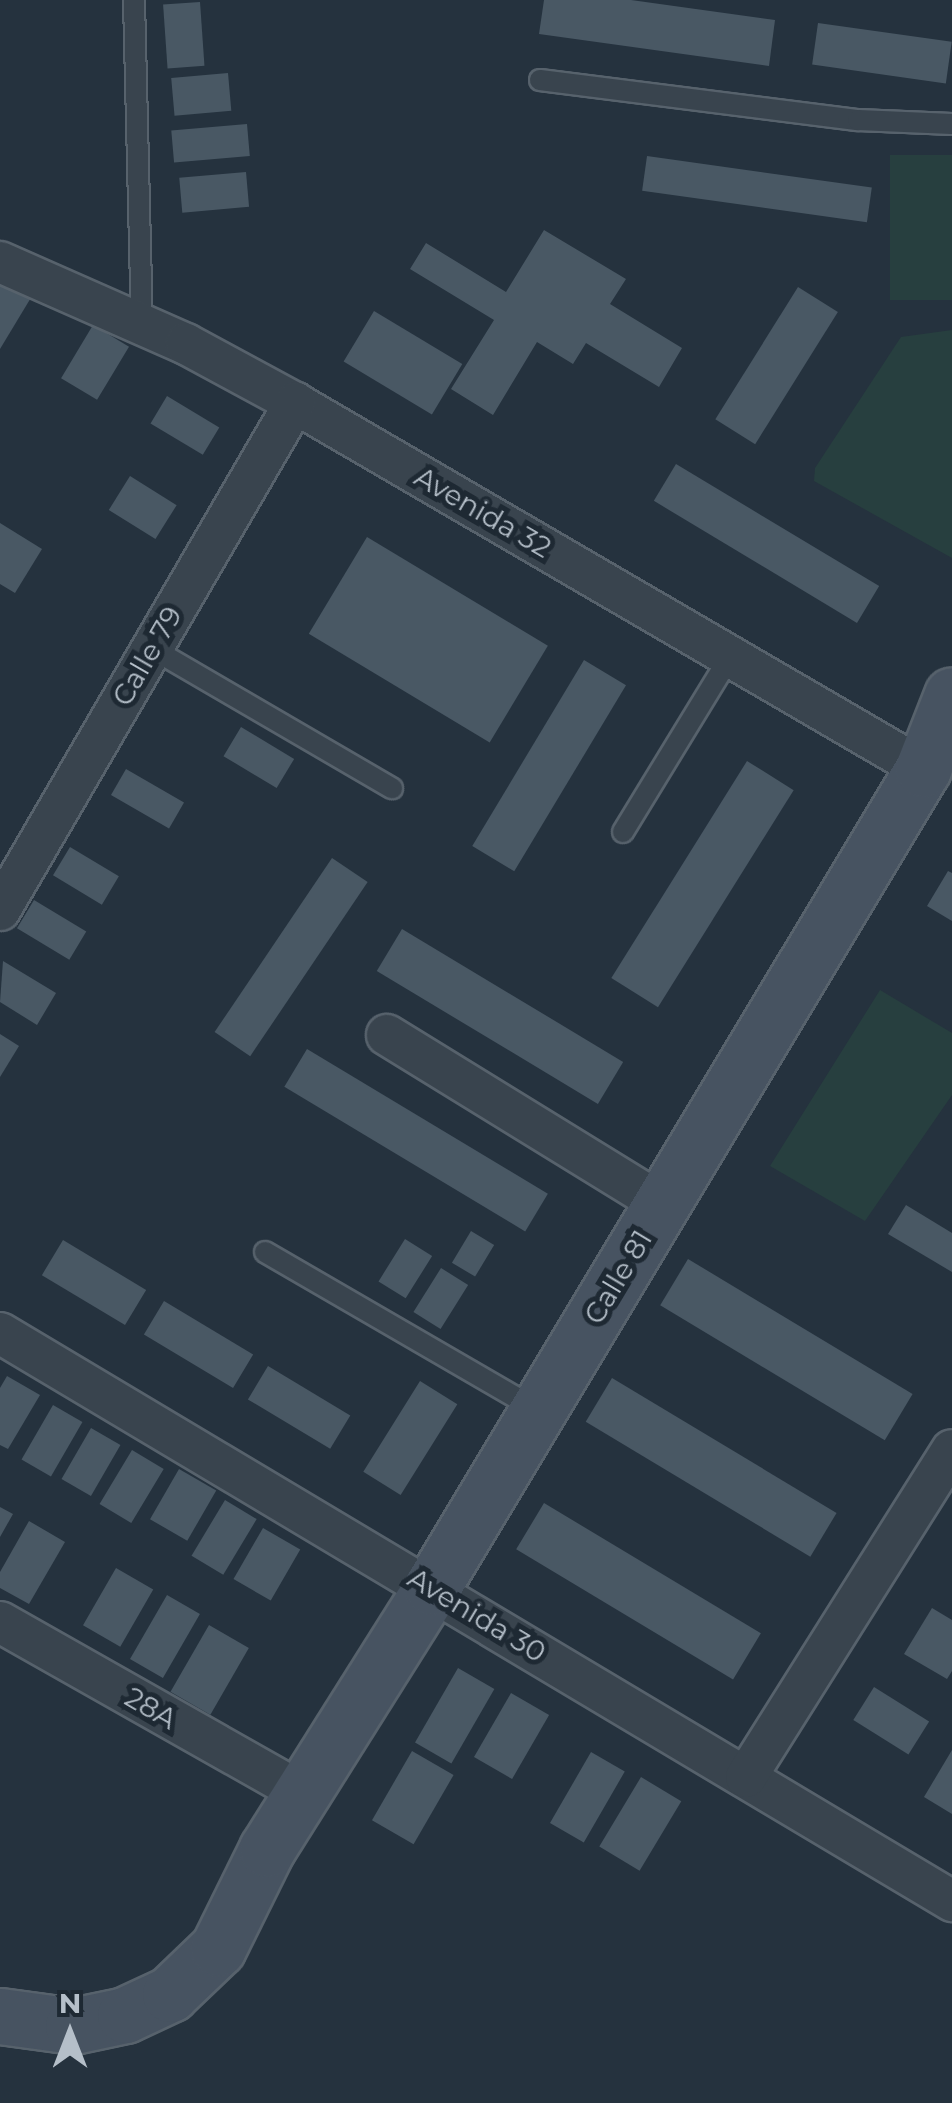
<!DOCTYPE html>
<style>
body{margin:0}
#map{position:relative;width:952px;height:2103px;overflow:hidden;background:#25323e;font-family:Montserrat,sans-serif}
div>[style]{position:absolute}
.green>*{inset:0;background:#273f3f;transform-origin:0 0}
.building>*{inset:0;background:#495864;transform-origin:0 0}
.roads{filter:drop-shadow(2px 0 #57626c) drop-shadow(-2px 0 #57626c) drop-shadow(0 2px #57626c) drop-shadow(0 -2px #57626c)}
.lane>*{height:20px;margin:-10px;padding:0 10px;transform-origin:10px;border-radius:10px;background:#39444e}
.street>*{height:40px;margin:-20px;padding:0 20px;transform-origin:20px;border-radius:20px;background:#39444e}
.secondary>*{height:55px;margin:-27.5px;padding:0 27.5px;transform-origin:27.5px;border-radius:27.5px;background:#475361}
span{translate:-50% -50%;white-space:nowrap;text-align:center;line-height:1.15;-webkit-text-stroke:10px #1e2933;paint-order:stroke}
.street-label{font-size:28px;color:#b5bfc9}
.north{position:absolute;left:20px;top:1983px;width:100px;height:100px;-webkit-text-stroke:8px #1e2933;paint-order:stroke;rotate:0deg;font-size:28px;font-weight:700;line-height:40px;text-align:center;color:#b5bfc9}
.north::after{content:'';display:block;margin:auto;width:35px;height:45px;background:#b5bfc9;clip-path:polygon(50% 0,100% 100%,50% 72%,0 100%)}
</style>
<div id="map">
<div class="green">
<i style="left:890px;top:155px;width:62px;height:145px"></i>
<i style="clip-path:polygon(952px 330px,952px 558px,814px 481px,815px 468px,901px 337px)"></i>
<i style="clip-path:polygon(880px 990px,952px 1033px,952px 1095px,865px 1221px,770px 1166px)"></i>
</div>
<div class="building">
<i style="clip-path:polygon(544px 0,631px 0,775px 20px,769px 66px,539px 34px)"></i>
<i style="left:200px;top:2px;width:64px;height:37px;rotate:86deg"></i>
<i style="left:818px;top:23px;width:135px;height:42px;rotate:8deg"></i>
<i style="left:228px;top:73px;width:38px;height:57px;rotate:85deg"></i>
<i style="left:247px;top:124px;width:32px;height:76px;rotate:85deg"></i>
<i style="left:647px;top:156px;width:227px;height:35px;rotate:8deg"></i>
<i style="left:246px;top:172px;width:35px;height:67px;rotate:85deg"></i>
<i style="clip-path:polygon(544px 230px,626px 279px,610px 304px,682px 348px,659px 387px,586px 343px,573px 364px,537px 342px,493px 415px,451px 389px,494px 320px,410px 269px,426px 243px,506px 292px)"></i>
<i style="clip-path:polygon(0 276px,32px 296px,0 349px)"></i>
<i style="left:798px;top:287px;width:47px;height:156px;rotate:32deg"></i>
<i style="left:374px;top:311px;width:103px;height:59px;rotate:31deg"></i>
<i style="left:93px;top:325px;width:42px;height:62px;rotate:31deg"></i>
<i style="left:167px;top:396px;width:61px;height:32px;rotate:31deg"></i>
<i style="left:676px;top:464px;width:237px;height:43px;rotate:31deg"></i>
<i style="left:130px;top:476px;width:55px;height:40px;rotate:32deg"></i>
<i style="clip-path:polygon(0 523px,42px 549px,15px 593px,0 584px)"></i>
<i style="left:367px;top:537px;width:211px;height:113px;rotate:31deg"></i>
<i style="left:584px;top:660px;width:49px;height:217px;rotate:31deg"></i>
<i style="left:241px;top:727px;width:62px;height:34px;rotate:31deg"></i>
<i style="left:747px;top:761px;width:55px;height:256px;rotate:32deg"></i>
<i style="left:126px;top:769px;width:67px;height:30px;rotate:30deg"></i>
<i style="left:70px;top:847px;width:57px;height:33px;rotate:31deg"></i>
<i style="left:332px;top:858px;width:43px;height:210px;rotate:34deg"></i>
<i style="clip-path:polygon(948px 871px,952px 873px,952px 921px,927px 906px)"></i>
<i style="left:34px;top:900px;width:61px;height:33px;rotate:31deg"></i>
<i style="left:402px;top:929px;width:258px;height:49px;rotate:31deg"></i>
<i style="clip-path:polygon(3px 961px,56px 993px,37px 1025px,0 1002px)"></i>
<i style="clip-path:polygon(0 1034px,19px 1046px,0 1077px)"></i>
<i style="left:307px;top:1049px;width:281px;height:44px;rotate:31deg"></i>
<i style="clip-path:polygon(906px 1205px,952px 1233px,952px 1272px,888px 1234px)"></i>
<i style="left:471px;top:1231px;width:27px;height:37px;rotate:31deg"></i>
<i style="left:405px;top:1239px;width:32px;height:50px;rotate:32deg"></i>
<i style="left:63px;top:1240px;width:97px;height:41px;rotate:31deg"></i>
<i style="left:688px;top:1259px;width:262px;height:54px;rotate:31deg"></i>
<i style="left:441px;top:1268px;width:32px;height:52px;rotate:32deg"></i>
<i style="left:164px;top:1301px;width:104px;height:39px;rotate:31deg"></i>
<i style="left:268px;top:1366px;width:96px;height:39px;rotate:31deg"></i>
<i style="clip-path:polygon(7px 1376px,40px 1395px,8px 1449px,0 1445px,0 1388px)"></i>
<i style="left:612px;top:1378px;width:262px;height:51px;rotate:31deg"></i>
<i style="left:420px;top:1381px;width:44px;height:107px;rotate:32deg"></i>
<i style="left:53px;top:1405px;width:34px;height:63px;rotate:30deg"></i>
<i style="left:91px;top:1428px;width:34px;height:59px;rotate:30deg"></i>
<i style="left:132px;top:1450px;width:37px;height:63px;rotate:31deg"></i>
<i style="left:179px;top:1469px;width:43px;height:58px;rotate:30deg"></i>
<i style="left:225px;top:1500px;width:37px;height:65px;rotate:31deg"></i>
<i style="left:544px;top:1503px;width:253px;height:54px;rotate:31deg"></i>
<i style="clip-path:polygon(0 1507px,13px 1514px,0 1537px)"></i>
<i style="clip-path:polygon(29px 1521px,65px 1542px,29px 1604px,0 1588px,0 1572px)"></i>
<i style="left:263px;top:1528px;width:43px;height:59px;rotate:30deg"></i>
<i style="left:116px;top:1568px;width:43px;height:66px;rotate:30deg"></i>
<i style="left:167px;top:1595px;width:38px;height:74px;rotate:30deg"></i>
<i style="clip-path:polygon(932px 1608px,952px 1620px,952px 1671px,947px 1679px,904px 1654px)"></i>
<i style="left:209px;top:1625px;width:46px;height:77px;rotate:30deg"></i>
<i style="left:458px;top:1668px;width:42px;height:86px;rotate:30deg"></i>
<i style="left:874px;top:1687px;width:65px;height:39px;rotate:32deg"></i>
<i style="left:511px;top:1693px;width:44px;height:74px;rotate:30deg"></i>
<i style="clip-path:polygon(952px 1750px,952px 1814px,924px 1797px)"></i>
<i style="left:412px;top:1751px;width:48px;height:80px;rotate:30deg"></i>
<i style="left:591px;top:1752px;width:39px;height:82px;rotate:30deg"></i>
<i style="left:641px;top:1777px;width:47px;height:81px;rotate:31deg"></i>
</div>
<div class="roads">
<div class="lane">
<i style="left:134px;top:0;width:324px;rotate:88.6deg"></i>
<i style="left:540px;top:80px;width:321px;rotate:7.2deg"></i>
<i style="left:858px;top:120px;width:94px;rotate:2.4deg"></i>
<i style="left:151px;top:648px;width:279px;rotate:30.2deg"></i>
<i style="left:623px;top:832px;width:205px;rotate:-58.6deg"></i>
<i style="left:265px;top:1252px;width:313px;rotate:30.1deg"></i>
</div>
<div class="street">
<i style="left:0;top:262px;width:203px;rotate:23.8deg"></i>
<i style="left:186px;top:344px;width:124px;rotate:28.4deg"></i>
<i style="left:295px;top:403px;width:727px;rotate:30.23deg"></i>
<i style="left:0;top:910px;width:587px;rotate:-59.81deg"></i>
<i style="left:387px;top:1035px;width:323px;rotate:31.6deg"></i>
<i style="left:0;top:1333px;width:1109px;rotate:30.82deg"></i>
<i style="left:0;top:1622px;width:347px;rotate:29.5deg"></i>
<i style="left:746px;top:1777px;width:386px;rotate:-57.8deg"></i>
</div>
<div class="secondary">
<i style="left:0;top:2016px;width:74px;rotate:7.8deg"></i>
<i style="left:73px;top:2026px;width:53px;rotate:-11.9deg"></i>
<i style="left:125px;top:2015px;width:50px;rotate:-25deg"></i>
<i style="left:170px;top:1994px;width:66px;rotate:-43.8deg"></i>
<i style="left:218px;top:1948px;width:110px;rotate:-63.7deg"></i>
<i style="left:267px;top:1849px;width:310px;rotate:-57.8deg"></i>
<i style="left:432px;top:1587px;width:954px;rotate:-59.03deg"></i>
<i style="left:923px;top:769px;width:79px;rotate:-68.6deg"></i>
</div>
</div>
<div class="street-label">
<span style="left:483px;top:512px;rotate:30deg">Avenida 32</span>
<span style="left:147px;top:656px;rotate:-60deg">Calle 79</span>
<span style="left:618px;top:1277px;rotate:-59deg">Calle 81</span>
<span style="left:477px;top:1615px;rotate:31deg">Avenida 30</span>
<span style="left:151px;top:1708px;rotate:30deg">28A</span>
</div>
<div class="north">N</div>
</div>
